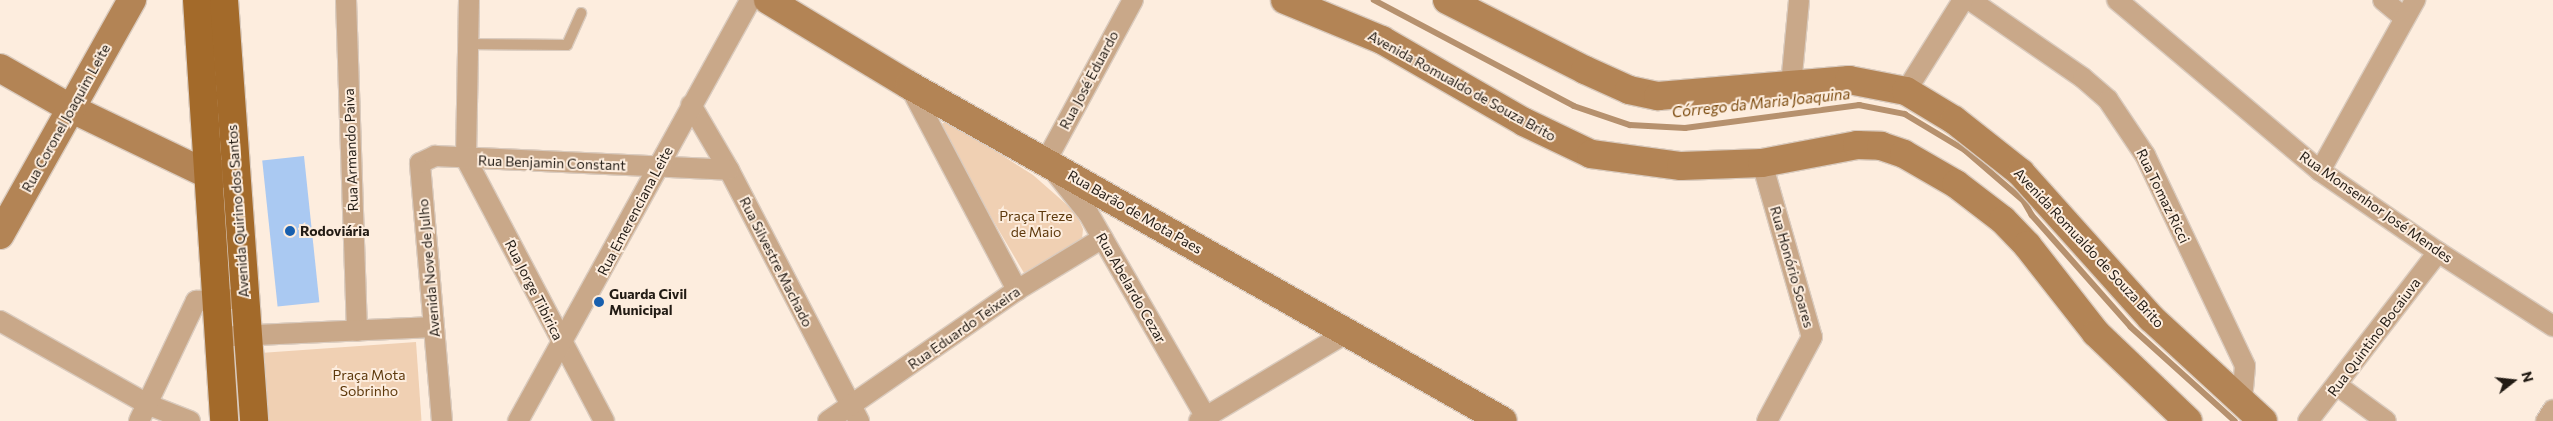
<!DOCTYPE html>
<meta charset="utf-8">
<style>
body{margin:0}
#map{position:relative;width:2553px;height:421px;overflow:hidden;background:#fdedde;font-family:Commissioner,sans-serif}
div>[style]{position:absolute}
.green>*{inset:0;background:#f0d0b3;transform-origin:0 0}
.stream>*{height:5.5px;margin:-2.75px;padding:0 2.75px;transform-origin:2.75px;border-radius:2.75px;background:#b6916e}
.building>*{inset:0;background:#aac9f2;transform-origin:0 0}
.roads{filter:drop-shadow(1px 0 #dacbbe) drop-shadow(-1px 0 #dacbbe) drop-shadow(0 1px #dacbbe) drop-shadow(0 -1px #dacbbe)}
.lane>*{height:10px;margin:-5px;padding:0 5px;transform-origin:5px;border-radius:5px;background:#c9a889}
.street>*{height:20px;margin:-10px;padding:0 10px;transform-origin:10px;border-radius:10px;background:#c9a889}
.secondary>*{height:28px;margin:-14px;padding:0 14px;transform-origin:14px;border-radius:14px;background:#b38455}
.primary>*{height:28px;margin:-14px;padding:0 14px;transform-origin:14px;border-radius:14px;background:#a36a2a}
.dots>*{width:14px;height:14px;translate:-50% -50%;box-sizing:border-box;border:2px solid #fdedde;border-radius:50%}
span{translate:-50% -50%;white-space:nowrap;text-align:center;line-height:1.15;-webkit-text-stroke:4px #fdedde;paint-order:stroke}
.street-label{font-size:14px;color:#221b14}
.park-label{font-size:14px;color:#5e390c}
.poi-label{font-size:14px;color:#221b14;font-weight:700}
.left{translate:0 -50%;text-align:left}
.water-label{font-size:15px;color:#7c4b0f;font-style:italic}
.north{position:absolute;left:2488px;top:356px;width:50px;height:50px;-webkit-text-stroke:4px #fdedde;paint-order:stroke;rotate:74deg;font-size:14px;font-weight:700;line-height:20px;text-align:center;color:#221b14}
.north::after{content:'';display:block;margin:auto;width:18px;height:22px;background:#221b14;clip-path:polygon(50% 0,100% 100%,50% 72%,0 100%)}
</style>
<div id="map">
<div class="green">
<i style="clip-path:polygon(947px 120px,1033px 175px,1057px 196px,1076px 213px,1083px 229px,1082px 239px,1024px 273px,938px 127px)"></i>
<i style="left:416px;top:342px;width:79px;height:156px;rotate:86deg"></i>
</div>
<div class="stream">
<i style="left:1374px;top:0;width:226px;rotate:27.9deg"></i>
<i style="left:1574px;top:106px;width:59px;rotate:18.7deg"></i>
<i style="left:1630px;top:125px;width:55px;rotate:3.1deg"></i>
<i style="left:1685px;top:128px;width:176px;rotate:-7.5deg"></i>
<i style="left:1859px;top:105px;width:47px;rotate:11.1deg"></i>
<i style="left:1905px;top:114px;width:70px;rotate:31deg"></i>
<i style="left:1965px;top:150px;width:78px;rotate:40.8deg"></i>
<i style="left:2024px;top:201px;width:16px;rotate:60deg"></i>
<i style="left:2032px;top:215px;width:149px;rotate:48.5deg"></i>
<i style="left:2131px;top:327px;width:140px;rotate:42.1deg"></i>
</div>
<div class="building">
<i style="left:304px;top:156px;width:147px;height:42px;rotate:84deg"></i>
</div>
<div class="roads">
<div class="lane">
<i style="left:467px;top:44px;width:100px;rotate:0.6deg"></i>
<i style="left:567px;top:45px;width:35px;rotate:-66deg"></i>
</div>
<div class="street">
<i style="left:346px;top:0;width:331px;rotate:88.1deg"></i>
<i style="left:469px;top:0;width:159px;rotate:91.1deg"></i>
<i style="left:466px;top:159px;width:296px;rotate:62.2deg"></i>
<i style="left:1133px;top:0;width:183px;rotate:118.4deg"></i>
<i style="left:1046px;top:161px;width:67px;rotate:51.1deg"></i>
<i style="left:1088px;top:213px;width:240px;rotate:60deg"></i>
<i style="left:1970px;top:0;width:137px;rotate:34.6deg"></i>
<i style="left:2083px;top:78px;width:33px;rotate:41deg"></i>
<i style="left:2108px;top:100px;width:66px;rotate:56.1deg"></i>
<i style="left:2145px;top:155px;width:233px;rotate:64.6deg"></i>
<i style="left:2245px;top:366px;width:33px;rotate:95deg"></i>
<i style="left:2117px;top:0;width:265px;rotate:40.1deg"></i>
<i style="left:2320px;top:171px;width:143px;rotate:34.5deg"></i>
<i style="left:2438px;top:252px;width:137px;rotate:32.8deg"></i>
<i style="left:2383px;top:0;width:26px;rotate:40deg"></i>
<i style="left:909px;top:85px;width:232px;rotate:62.2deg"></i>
<i style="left:1791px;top:85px;width:85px;rotate:-84.6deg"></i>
<i style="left:1906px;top:91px;width:107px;rotate:-57.9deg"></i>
<i style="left:691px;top:105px;width:75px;rotate:59.7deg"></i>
<i style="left:729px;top:170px;width:283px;rotate:62.6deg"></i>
<i style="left:1762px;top:163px;width:181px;rotate:74deg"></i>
<i style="left:1812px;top:337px;width:95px;rotate:118.2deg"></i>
<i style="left:2320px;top:171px;width:196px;rotate:-60.9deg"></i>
<i style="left:0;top:321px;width:171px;rotate:29.4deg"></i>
<i style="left:149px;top:405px;width:44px;rotate:21.3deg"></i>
<i style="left:234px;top:336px;width:200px;rotate:-2.6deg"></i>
<i style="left:2338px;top:386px;width:59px;rotate:36.1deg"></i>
<i style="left:139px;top:421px;width:133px;rotate:-64.6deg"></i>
<i style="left:196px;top:301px;width:34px;rotate:-3deg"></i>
<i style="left:442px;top:421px;width:259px;rotate:-94.9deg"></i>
<i style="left:420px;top:163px;width:17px;rotate:-25deg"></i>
<i style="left:435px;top:156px;width:294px;rotate:2.7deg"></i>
<i style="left:518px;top:421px;width:481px;rotate:-61.1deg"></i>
<i style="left:828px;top:421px;width:230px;rotate:-34.7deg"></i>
<i style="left:1017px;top:290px;width:100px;rotate:-31.2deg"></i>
<i style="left:1199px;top:421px;width:171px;rotate:-30.9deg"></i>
<i style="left:2308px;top:421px;width:213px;rotate:-52.4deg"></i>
<i style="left:2546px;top:421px;width:13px;rotate:-58deg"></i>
</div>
<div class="secondary">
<i style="left:768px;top:0;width:165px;rotate:31.1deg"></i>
<i style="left:909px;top:85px;width:682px;rotate:29.49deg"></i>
<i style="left:1285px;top:0;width:105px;rotate:22.4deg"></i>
<i style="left:1382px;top:40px;width:164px;rotate:30deg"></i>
<i style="left:1524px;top:122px;width:74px;rotate:25.5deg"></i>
<i style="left:1591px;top:154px;width:91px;rotate:7.6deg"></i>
<i style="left:1681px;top:166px;width:81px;rotate:-2.1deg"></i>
<i style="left:1762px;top:163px;width:97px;rotate:-10.7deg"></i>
<i style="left:1857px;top:145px;width:24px;rotate:2deg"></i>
<i style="left:1881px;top:146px;width:24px;rotate:19deg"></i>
<i style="left:1904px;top:154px;width:60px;rotate:30deg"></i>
<i style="left:1956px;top:184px;width:59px;rotate:37.5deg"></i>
<i style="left:2003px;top:220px;width:35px;rotate:46deg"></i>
<i style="left:2027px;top:245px;width:112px;rotate:51.9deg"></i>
<i style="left:2096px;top:333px;width:127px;rotate:43.7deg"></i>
<i style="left:1447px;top:0;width:155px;rotate:26.9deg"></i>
<i style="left:1585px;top:70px;width:48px;rotate:24.4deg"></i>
<i style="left:1629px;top:90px;width:30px;rotate:12deg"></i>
<i style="left:1658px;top:96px;width:192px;rotate:-4.8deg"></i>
<i style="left:1849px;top:80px;width:58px;rotate:10.9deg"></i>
<i style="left:1906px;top:91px;width:56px;rotate:31.1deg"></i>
<i style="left:1954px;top:120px;width:85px;rotate:38.3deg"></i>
<i style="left:2021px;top:173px;width:195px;rotate:48.1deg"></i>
<i style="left:2151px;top:318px;width:152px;rotate:42.6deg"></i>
<i style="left:0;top:68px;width:83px;rotate:29.7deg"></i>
<i style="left:72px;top:109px;width:152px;rotate:25.7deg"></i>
<i style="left:209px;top:175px;width:21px;rotate:-5deg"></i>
<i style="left:0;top:235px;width:270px;rotate:-60.7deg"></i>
</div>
<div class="primary">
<i style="left:197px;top:0;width:422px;rotate:86.3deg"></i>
<i style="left:224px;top:0;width:422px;rotate:85.9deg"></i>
</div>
</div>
<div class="dots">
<i style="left:290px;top:231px;background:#185fae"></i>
<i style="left:599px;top:302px;background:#185fae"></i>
</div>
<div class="street-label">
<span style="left:1089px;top:80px;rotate:-62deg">Rua José Eduardo</span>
<span style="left:1462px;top:86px;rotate:29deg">Avenida Romualdo de Souza Brito</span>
<span style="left:66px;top:118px;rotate:-61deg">Rua Coronel Joaquim Leite</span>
<span style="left:351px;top:150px;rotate:-92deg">Rua Armando Paiva</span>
<span style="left:552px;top:163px;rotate:2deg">Rua Benjamin Constant</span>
<span style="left:2163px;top:196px;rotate:64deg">Rua Tomaz Ricci</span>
<span style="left:2376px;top:207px;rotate:35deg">Rua Monsenhor José Mendes</span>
<span style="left:238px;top:211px;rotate:-94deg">Avenida Quirino dos Santos</span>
<span style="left:635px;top:211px;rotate:-62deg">Rua Emerenciana Leite</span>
<span style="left:1135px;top:212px;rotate:30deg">Rua Barão de Mota Paes</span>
<span style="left:2089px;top:248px;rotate:47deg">Avenida Romualdo de Souza Brito</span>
<span style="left:776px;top:262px;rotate:63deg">Rua Silvestre Machado</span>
<span style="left:1792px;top:267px;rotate:74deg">Rua Honório Soares</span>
<span style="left:429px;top:268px;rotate:-95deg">Avenida Nove de Julho</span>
<span style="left:1131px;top:288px;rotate:60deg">Rua Abelardo Cezar</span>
<span style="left:534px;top:290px;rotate:63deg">Rua Jorge Tibirica</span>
<span style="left:964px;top:328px;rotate:-35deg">Rua Eduardo Teixeira</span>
<span style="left:2374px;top:337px;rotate:-53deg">Rua Quintino Bocaiuva</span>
</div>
<div class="park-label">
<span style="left:1036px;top:224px">Praça Treze<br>de Maio</span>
<span style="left:369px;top:383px">Praça Mota<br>Sobrinho</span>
</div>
<div class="poi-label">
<span class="left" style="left:300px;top:231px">Rodoviária</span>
<span class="left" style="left:609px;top:302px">Guarda Civil<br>Municipal</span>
</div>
<div class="water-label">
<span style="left:1761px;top:103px;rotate:-6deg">Córrego da Maria Joaquina</span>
</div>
<div class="north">N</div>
</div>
